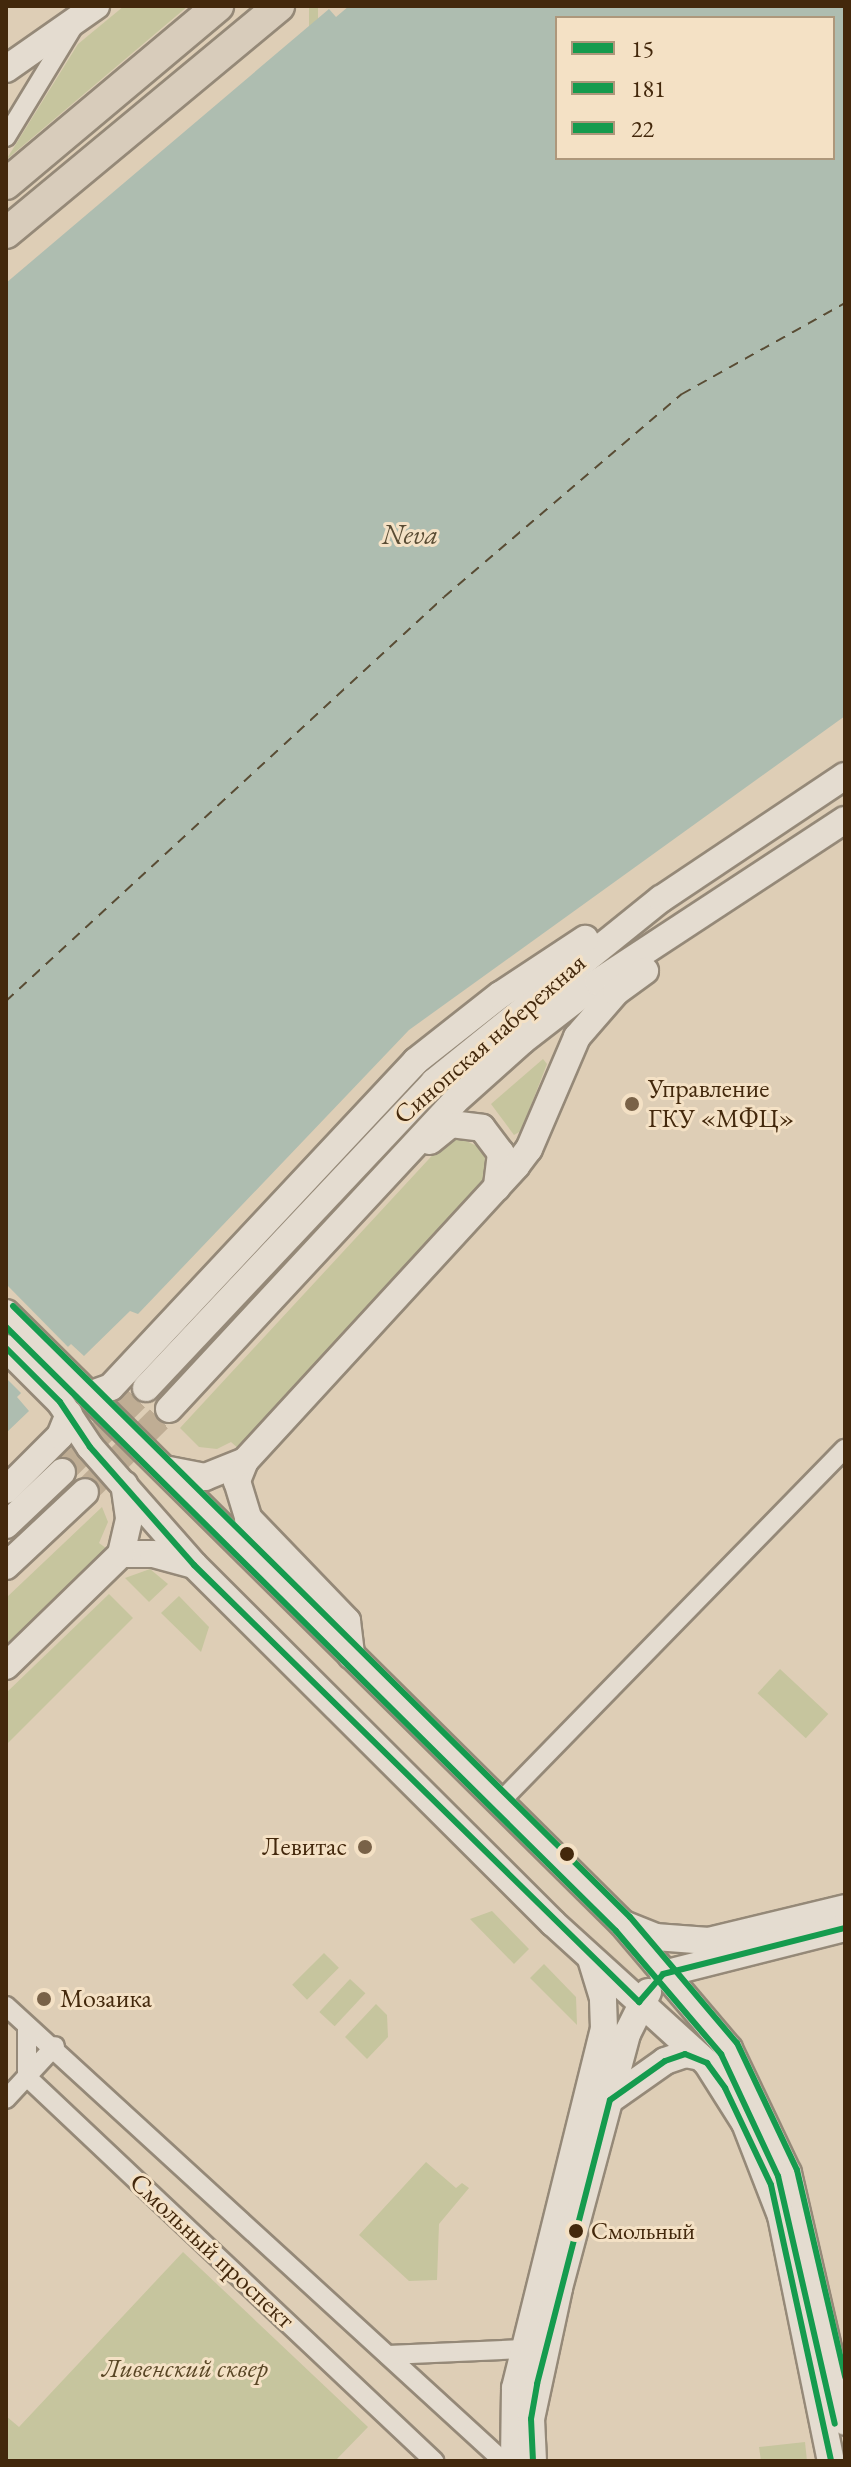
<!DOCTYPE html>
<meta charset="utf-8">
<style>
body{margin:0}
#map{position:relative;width:851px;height:2467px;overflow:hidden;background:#deceb6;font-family:"EB Garamond",serif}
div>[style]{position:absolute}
.green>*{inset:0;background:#c6c59e;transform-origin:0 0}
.water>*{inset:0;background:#aebdb0}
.pier>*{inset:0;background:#deceb6}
.ferry>*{height:2px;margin-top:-1px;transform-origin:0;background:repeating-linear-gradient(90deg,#594c34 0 10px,transparent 0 18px)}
.secondary-tunnel>*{height:26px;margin-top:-13px;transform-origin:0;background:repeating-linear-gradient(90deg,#bfad94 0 26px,transparent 0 39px)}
.roads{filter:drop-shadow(2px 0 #958978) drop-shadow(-2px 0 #958978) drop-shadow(0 2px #958978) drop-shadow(0 -2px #958978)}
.street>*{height:18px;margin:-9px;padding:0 9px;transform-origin:9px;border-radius:9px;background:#e4dcd0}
.secondary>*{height:26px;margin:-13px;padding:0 13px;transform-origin:13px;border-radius:13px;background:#e4dcd0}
.primary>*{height:30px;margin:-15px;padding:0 15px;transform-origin:15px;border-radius:15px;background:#d8ccbb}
.bus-1>*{height:6px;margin:-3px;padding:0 3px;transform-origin:3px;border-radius:3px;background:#159b4e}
.bus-2>*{height:6px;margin:-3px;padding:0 3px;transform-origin:3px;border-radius:3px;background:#159b4e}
.bus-3>*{height:6px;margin:-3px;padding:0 3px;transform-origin:3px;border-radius:3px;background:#159b4e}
.dots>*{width:22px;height:22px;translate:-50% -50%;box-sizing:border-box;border:4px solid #f4e1c5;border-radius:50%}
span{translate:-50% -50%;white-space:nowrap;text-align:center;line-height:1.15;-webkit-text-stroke:6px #f4e1c5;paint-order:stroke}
.bus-label{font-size:24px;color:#43280c}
.left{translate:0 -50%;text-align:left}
.street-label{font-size:26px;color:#43280c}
.poi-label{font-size:26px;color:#43280c}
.right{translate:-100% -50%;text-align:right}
.park-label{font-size:26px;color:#594625;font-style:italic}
.water-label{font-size:28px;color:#594c34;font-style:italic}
.frame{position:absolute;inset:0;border:8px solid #43280c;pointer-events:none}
.legend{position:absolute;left:555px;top:16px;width:280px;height:144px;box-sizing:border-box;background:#f4e1c5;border:2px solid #ad977b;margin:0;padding:10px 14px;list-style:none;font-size:24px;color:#43280c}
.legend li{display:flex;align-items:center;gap:16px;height:40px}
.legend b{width:40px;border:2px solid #ad977b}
</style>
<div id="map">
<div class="green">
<i style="clip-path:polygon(124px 6px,188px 6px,6px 160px,78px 44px)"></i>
<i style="left:309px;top:6px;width:9px;height:397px"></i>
<i style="clip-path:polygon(543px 1059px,547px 1064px,521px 1131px,514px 1135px,491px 1104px)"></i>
<i style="clip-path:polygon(458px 1137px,483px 1149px,489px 1160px,487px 1181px,240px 1450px,231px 1442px,217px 1449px,199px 1447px,180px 1428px,440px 1147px)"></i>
<i style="clip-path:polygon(102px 1507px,108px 1522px,99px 1543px,110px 1551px,6px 1652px,6px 1598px)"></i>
<i style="clip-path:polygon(150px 1569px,168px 1584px,149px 1602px,125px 1578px)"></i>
<i style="clip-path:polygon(109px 1594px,133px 1618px,6px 1745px,6px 1693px)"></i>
<i style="clip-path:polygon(179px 1596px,209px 1627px,201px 1652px,161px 1613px)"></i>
<i style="left:780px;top:1669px;width:66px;height:33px;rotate:43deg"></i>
<i style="clip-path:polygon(492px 1911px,529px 1949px,514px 1964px,470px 1919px)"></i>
<i style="left:324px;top:1953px;width:21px;height:45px;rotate:45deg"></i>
<i style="clip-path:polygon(544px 1964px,576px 1997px,577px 2025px,530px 1978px)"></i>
<i style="left:350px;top:1979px;width:21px;height:45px;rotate:43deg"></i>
<i style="clip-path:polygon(376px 2004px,387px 2015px,388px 2037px,367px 2059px,345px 2037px)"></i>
<i style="clip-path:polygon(426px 2162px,456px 2188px,462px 2183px,469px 2188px,439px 2224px,437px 2280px,409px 2281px,359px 2235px)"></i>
<i style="clip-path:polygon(183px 2252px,368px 2427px,335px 2461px,6px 2461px,6px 2416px,19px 2427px)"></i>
<i style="clip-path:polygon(805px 2442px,807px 2461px,761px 2461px,759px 2447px)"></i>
</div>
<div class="water">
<i style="clip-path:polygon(evenodd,349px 6px,845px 6px,845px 716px,409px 1030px,138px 1314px,130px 1311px,84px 1356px,71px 1344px,17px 1397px,29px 1411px,6px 1433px,6px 283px,329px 9px,336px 17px,349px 6px,557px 18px,833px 18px,833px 158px,557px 158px,557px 18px)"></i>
</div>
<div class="pier">
<i style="clip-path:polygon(6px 1284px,71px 1350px,24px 1396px,6px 1378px)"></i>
</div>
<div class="ferry">
<i style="left:6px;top:1001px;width:596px;rotate:-42.69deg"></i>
<i style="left:444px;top:597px;width:313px;rotate:-40.5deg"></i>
<i style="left:682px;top:394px;width:187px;rotate:-29.2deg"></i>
</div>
<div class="secondary-tunnel">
<i style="left:62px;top:1472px;width:119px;rotate:-45deg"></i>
<i style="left:85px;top:1492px;width:118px;rotate:-44.7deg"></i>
</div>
<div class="roads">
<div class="street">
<i style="left:6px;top:137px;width:129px;rotate:-58.7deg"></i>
<i style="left:499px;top:1803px;width:495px;rotate:-45.7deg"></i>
<i style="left:6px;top:2006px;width:674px;rotate:42.47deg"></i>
<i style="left:27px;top:2026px;width:51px;rotate:90deg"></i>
<i style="left:27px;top:2077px;width:560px;rotate:43.33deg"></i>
<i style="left:6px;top:2099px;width:72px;rotate:-47.2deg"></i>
<i style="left:388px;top:2355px;width:135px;rotate:-2.5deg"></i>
</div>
<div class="secondary">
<i style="left:6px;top:69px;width:110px;rotate:-35deg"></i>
<i style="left:430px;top:1141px;width:27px;rotate:-39deg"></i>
<i style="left:451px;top:1124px;width:31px;rotate:7deg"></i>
<i style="left:482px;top:1128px;width:31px;rotate:53deg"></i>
<i style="left:501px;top:1153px;width:35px;rotate:97deg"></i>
<i style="left:6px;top:1313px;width:868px;rotate:44.72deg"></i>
<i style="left:623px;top:1924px;width:164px;rotate:49.7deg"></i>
<i style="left:729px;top:2049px;width:137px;rotate:64.6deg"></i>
<i style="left:788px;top:2173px;width:255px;rotate:77.1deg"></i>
<i style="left:6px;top:1348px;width:76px;rotate:45deg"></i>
<i style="left:60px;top:1402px;width:54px;rotate:56.3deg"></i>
<i style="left:90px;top:1447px;width:157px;rotate:48.6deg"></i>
<i style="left:194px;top:1565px;width:507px;rotate:44.92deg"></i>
<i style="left:553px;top:1923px;width:208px;rotate:42.3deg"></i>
<i style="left:707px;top:2063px;width:71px;rotate:57.7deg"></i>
<i style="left:745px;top:2123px;width:100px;rotate:68.8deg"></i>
<i style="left:781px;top:2216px;width:250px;rotate:78.5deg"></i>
<i style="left:146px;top:1388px;width:420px;rotate:-46.7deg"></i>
<i style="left:434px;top:1082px;width:292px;rotate:-38.9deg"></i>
<i style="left:661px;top:899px;width:221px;rotate:-33.8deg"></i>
<i style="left:89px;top:1395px;width:23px;rotate:-20deg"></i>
<i style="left:111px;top:1387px;width:446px;rotate:-46.9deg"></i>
<i style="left:416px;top:1061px;width:107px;rotate:-38.2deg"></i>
<i style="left:500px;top:995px;width:102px;rotate:-33.4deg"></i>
<i style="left:169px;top:1409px;width:420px;rotate:-47.1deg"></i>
<i style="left:455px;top:1101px;width:90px;rotate:-41.8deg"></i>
<i style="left:522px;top:1041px;width:96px;rotate:-37.8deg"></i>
<i style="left:598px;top:982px;width:295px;rotate:-33.3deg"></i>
<i style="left:245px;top:1461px;width:22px;rotate:112deg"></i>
<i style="left:237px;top:1481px;width:39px;rotate:73deg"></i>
<i style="left:248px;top:1518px;width:143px;rotate:46.1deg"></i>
<i style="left:347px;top:1621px;width:35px;rotate:83deg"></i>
<i style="left:164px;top:1469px;width:42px;rotate:11deg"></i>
<i style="left:205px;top:1477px;width:43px;rotate:-21.8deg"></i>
<i style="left:245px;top:1461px;width:401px;rotate:-47.4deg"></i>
<i style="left:516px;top:1166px;width:21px;rotate:-53deg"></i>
<i style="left:529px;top:1149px;width:122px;rotate:-66.8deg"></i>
<i style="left:577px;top:1037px;width:60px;rotate:-49.1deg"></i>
<i style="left:616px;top:992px;width:36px;rotate:-36deg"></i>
<i style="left:6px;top:1490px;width:76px;rotate:-45deg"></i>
<i style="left:60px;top:1436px;width:24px;rotate:-68deg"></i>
<i style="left:6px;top:1525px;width:77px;rotate:-43.4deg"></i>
<i style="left:121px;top:1554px;width:32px"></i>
<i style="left:153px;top:1554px;width:42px;rotate:15deg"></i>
<i style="left:6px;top:1566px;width:108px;rotate:-43.1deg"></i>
<i style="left:6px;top:1666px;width:161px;rotate:-44.2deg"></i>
<i style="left:121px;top:1554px;width:37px;rotate:-77deg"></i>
<i style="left:129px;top:1518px;width:34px;rotate:-98deg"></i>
<i style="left:626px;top:1925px;width:31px;rotate:22deg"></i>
<i style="left:655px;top:1937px;width:54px;rotate:4.2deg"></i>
<i style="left:709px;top:1941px;width:140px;rotate:-13.6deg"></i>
<i style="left:663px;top:1974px;width:188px;rotate:-14.2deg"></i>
<i style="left:610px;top:2100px;width:67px;rotate:-35.3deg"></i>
<i style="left:665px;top:2061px;width:21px;rotate:-19deg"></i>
<i style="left:685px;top:2054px;width:15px;rotate:11deg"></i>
<i style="left:514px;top:2461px;width:73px;rotate:-89.2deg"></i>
<i style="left:515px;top:2388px;width:370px;rotate:-76.1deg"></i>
<i style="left:604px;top:2029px;width:31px;rotate:-92deg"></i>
<i style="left:603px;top:1998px;width:39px;rotate:-107deg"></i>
<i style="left:533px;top:2461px;width:42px;rotate:-92.7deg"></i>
<i style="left:531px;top:2419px;width:134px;rotate:-77.9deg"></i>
<i style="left:559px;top:2288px;width:263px;rotate:-75deg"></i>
<i style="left:627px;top:2034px;width:47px;rotate:-63.4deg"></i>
</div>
<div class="primary">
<i style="left:6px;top:184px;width:277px;rotate:-40deg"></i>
<i style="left:6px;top:233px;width:355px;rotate:-39.7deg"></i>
</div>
</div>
<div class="bus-1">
<i style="left:6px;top:1348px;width:76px;rotate:45deg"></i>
<i style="left:60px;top:1402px;width:54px;rotate:56.3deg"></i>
<i style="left:90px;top:1447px;width:157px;rotate:48.6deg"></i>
<i style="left:194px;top:1565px;width:624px;rotate:44.48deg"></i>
<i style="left:639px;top:2002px;width:37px;rotate:-49deg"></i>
<i style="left:663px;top:1974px;width:188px;rotate:-14.2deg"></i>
<i style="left:533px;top:2461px;width:42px;rotate:-92.7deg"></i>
<i style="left:531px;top:2419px;width:36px;rotate:-80deg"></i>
<i style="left:537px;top:2384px;width:293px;rotate:-75.6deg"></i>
<i style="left:610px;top:2100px;width:67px;rotate:-35.3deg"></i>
<i style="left:665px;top:2061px;width:21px;rotate:-19deg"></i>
<i style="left:685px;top:2054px;width:24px;rotate:22deg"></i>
<i style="left:707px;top:2063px;width:31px;rotate:54deg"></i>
<i style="left:725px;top:2088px;width:107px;rotate:64.6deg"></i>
<i style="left:771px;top:2185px;width:282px;rotate:77.7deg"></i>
</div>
<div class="bus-2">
<i style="left:6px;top:1327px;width:858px;rotate:44.72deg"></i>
<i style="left:616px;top:1931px;width:162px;rotate:49.5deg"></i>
<i style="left:721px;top:2054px;width:135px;rotate:65deg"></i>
<i style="left:778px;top:2176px;width:254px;rotate:77.1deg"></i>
</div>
<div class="bus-3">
<i style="left:13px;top:1306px;width:868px;rotate:44.72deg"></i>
<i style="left:630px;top:1917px;width:165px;rotate:49.7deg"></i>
<i style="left:737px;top:2043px;width:140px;rotate:64.7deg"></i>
<i style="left:797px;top:2170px;width:212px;rotate:76.9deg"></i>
</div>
<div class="dots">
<i style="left:632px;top:1104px;background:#796248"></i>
<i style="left:365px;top:1847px;background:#796248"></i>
<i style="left:567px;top:1854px;background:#43280c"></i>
<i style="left:44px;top:1999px;background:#796248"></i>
<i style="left:576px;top:2231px;background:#43280c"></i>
</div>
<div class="bus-label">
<span class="left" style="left:591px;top:2231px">Смольный</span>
</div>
<div class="street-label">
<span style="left:490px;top:1039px;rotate:-41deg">Синопская набережная</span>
<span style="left:212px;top:2251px;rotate:43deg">Смольный проспект</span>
</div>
<div class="poi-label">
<span class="left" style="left:648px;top:1104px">Управление<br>ГКУ «МФЦ»</span>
<span class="right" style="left:347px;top:1847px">Левитас</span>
<span class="left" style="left:60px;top:1999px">Мозаика</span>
</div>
<div class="park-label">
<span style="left:185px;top:2369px">Ливенский сквер</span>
</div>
<div class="water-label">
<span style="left:410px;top:534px">Neva</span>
</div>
<div class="frame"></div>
<ul class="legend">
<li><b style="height:10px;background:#159b4e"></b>15</li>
<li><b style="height:10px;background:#159b4e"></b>181</li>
<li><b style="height:10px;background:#159b4e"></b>22</li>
</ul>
</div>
